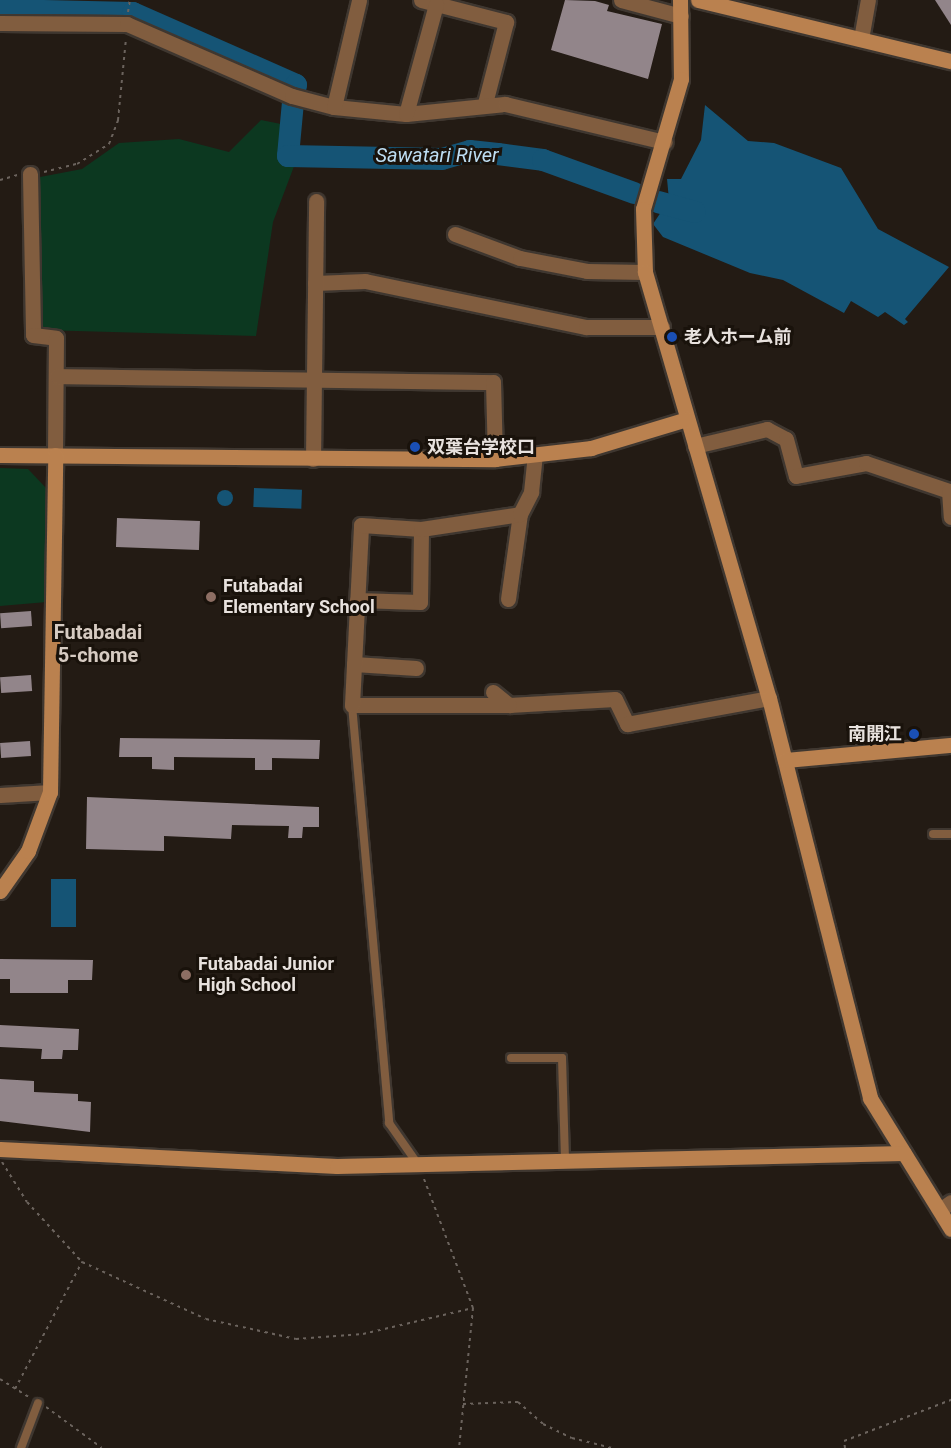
<!DOCTYPE html>
<meta charset="utf-8">
<style>
body{margin:0}
#map{position:relative;width:951px;height:1448px;overflow:hidden;background:#231b14;font-family:Roboto,"Noto Sans JP",sans-serif}
div>[style]{position:absolute}
.green>*{inset:0;background:#0c3820}
.water>*{inset:0;background:#155475;transform-origin:0 0}
.round{border-radius:50%}
.river>*{height:22px;margin:-11px;padding:0 11px;transform-origin:11px;border-radius:11px;background:#155475}
.building>*{inset:0;background:#92858a;transform-origin:0 0}
.path>*{height:2px;margin-top:-1px;transform-origin:0;background:repeating-linear-gradient(90deg,#6b635d 0 3px,transparent 0 7.5px)}
.roads{filter:drop-shadow(2px 0 #3f3730) drop-shadow(-2px 0 #3f3730) drop-shadow(0 2px #3f3730) drop-shadow(0 -2px #3f3730)}
.lane>*{height:8px;margin:-4px;padding:0 4px;transform-origin:4px;border-radius:4px;background:#815d3f}
.street>*{height:15px;margin:-7.5px;padding:0 7.5px;transform-origin:7.5px;border-radius:7.5px;background:#815d3f}
.secondary>*{height:15px;margin:-7.5px;padding:0 7.5px;transform-origin:7.5px;border-radius:7.5px;background:#ba814f}
.dots>*{width:16px;height:16px;translate:-50% -50%;box-sizing:border-box;border:3px solid #19120b;border-radius:50%}
span{translate:-50% -50%;white-space:nowrap;text-align:center;line-height:1.15;-webkit-text-stroke:6px #19120b;paint-order:stroke}
.poi-label{font-size:18px;color:#e8e2de;font-weight:700}
.left{translate:0 -50%;text-align:left}
.right{translate:-100% -50%;text-align:right}
.water-label{font-size:20px;color:#bdddf2;font-style:italic}
.neighbourhood-label{font-size:20px;color:#d6cbc2;font-weight:700}
</style>
<div id="map">
<div class="green">
<i style="clip-path:polygon(261px 120px,286px 125px,278px 160px,296px 161px,273px 222px,256px 336px,40px 330px,35px 178px,82px 169px,119px 143px,179px 139px,229px 152px)"></i>
<i style="clip-path:polygon(0 468px,28px 469px,47px 489px,47px 602px,0 606px)"></i>
</div>
<div class="water">
<i style="clip-path:polygon(705px 105px,748px 141px,774px 143px,841px 168px,878px 229px,949px 267px,905px 319px,908px 322px,904px 325px,885px 312px,878px 317px,851px 301px,844px 313px,783px 280px,750px 273px,663px 237px,653px 224px,669px 200px,667px 179px,681px 179px,701px 140px)"></i>
<i style="left:254px;top:488px;width:48px;height:19px;rotate:2deg"></i>
<i class="round" style="left:217px;top:490px;width:16px;height:16px"></i>
<i style="left:51px;top:879px;width:25px;height:48px"></i>
</div>
<div class="river">
<i style="left:0;top:10px;width:133px;rotate:1.3deg"></i>
<i style="left:133px;top:13px;width:178px;rotate:23.8deg"></i>
<i style="left:296px;top:85px;width:5px;rotate:101deg"></i>
<i style="left:293px;top:102px;width:54px;rotate:95.3deg"></i>
<i style="left:288px;top:156px;width:154px;rotate:1.1deg"></i>
<i style="left:442px;top:159px;width:29px;rotate:-16deg"></i>
<i style="left:470px;top:151px;width:28px;rotate:6deg"></i>
<i style="left:498px;top:154px;width:45px;rotate:7.6deg"></i>
<i style="left:543px;top:160px;width:97px;rotate:19.9deg"></i>
<i style="left:658px;top:202px;width:38px;rotate:15deg"></i>
</div>
<div class="building">
<i style="clip-path:polygon(565px 0,595px 1px,609px 5px,607px 11px,662px 24px,648px 79px,551px 50px)"></i>
<i style="clip-path:polygon(935px 0,951px 0,951px 25px)"></i>
<i style="left:117px;top:518px;width:83px;height:29px;rotate:2deg"></i>
<i style="left:31px;top:611px;width:15px;height:31px;rotate:86deg"></i>
<i style="left:31px;top:675px;width:16px;height:31px;rotate:86deg"></i>
<i style="clip-path:polygon(120px 738px,320px 740px,319px 759px,272px 758px,272px 770px,255px 770px,255px 758px,174px 757px,174px 770px,152px 769px,152px 757px,119px 757px)"></i>
<i style="left:30px;top:741px;width:15px;height:30px;rotate:86deg"></i>
<i style="clip-path:polygon(87px 797px,319px 807px,319px 827px,303px 827px,302px 838px,288px 838px,289px 826px,232px 825px,231px 839px,164px 836px,164px 851px,86px 849px)"></i>
<i style="clip-path:polygon(0 959px,93px 960px,92px 980px,68px 980px,68px 993px,10px 993px,10px 979px,0 979px)"></i>
<i style="clip-path:polygon(0 1025px,79px 1029px,78px 1050px,63px 1050px,62px 1059px,41px 1059px,42px 1049px,0 1047px)"></i>
<i style="clip-path:polygon(0 1079px,34px 1081px,34px 1092px,78px 1094px,78px 1101px,91px 1102px,90px 1132px,0 1121px)"></i>
</div>
<div class="path">
<i style="left:128px;top:12px;width:12px;rotate:-81deg"></i>
<i style="left:44px;top:172px;width:34px;rotate:-14deg"></i>
<i style="left:77px;top:164px;width:38px;rotate:-32deg"></i>
<i style="left:109px;top:144px;width:26px;rotate:-69deg"></i>
<i style="left:118px;top:120px;width:82px;rotate:-84.4deg"></i>
<i style="left:0;top:180px;width:19px;rotate:-16deg"></i>
<i style="left:2px;top:1162px;width:47px;rotate:58deg"></i>
<i style="left:27px;top:1202px;width:81px;rotate:47.5deg"></i>
<i style="left:82px;top:1262px;width:136px;rotate:24.7deg"></i>
<i style="left:206px;top:1319px;width:92px;rotate:12.5deg"></i>
<i style="left:296px;top:1339px;width:67px;rotate:-4.3deg"></i>
<i style="left:363px;top:1334px;width:113px;rotate:-13.3deg"></i>
<i style="left:424px;top:1179px;width:138px;rotate:69.2deg"></i>
<i style="left:473px;top:1308px;width:141px;rotate:95.7deg"></i>
<i style="left:0;top:1379px;width:36px;rotate:32deg"></i>
<i style="left:15px;top:1389px;width:144px;rotate:-62.2deg"></i>
<i style="left:463px;top:1404px;width:55px;rotate:-2.1deg"></i>
<i style="left:518px;top:1402px;width:33px;rotate:41deg"></i>
<i style="left:543px;top:1424px;width:32px;rotate:26deg"></i>
<i style="left:572px;top:1438px;width:41px;rotate:14deg"></i>
<i style="left:46px;top:1407px;width:69px;rotate:36.2deg"></i>
<i style="left:845px;top:1448px;width:7px;rotate:-98deg"></i>
<i style="left:844px;top:1441px;width:115px;rotate:-21deg"></i>
</div>
<div class="roads">
<div class="lane">
<i style="left:352px;top:705px;width:420px;rotate:84.9deg"></i>
<i style="left:389px;top:1123px;width:49px;rotate:55deg"></i>
<i style="left:933px;top:834px;width:18px"></i>
<i style="left:511px;top:1058px;width:51px"></i>
<i style="left:562px;top:1058px;width:103px;rotate:88.3deg"></i>
<i style="left:21px;top:1448px;width:48px;rotate:-69.3deg"></i>
</div>
<div class="street">
<i style="left:421px;top:0;width:88px;rotate:14.5deg"></i>
<i style="left:506px;top:22px;width:84px;rotate:104.5deg"></i>
<i style="left:621px;top:0;width:62px;rotate:14.9deg"></i>
<i style="left:0;top:23px;width:127px;rotate:0.5deg"></i>
<i style="left:127px;top:24px;width:180px;rotate:23.6deg"></i>
<i style="left:292px;top:96px;width:43px;rotate:14.7deg"></i>
<i style="left:334px;top:107px;width:72px;rotate:5.6deg"></i>
<i style="left:406px;top:114px;width:100px;rotate:-5.8deg"></i>
<i style="left:505px;top:104px;width:164px;rotate:13.4deg"></i>
<i style="left:861px;top:39px;width:40px;rotate:-80deg"></i>
<i style="left:334px;top:107px;width:110px;rotate:-76.8deg"></i>
<i style="left:406px;top:114px;width:114px;rotate:-74.7deg"></i>
<i style="left:30px;top:174px;width:161px;rotate:88.9deg"></i>
<i style="left:33px;top:335px;width:23px;rotate:7deg"></i>
<i style="left:56px;top:338px;width:117px;rotate:90.5deg"></i>
<i style="left:455px;top:234px;width:69px;rotate:20.3deg"></i>
<i style="left:520px;top:258px;width:68px;rotate:11deg"></i>
<i style="left:587px;top:271px;width:58px;rotate:1deg"></i>
<i style="left:315px;top:283px;width:50px;rotate:-2.3deg"></i>
<i style="left:365px;top:281px;width:226px;rotate:11.8deg"></i>
<i style="left:586px;top:327px;width:76px"></i>
<i style="left:57px;top:376px;width:436px;rotate:0.8deg"></i>
<i style="left:493px;top:382px;width:77px;rotate:88.5deg"></i>
<i style="left:695px;top:446px;width:74px;rotate:-13.3deg"></i>
<i style="left:767px;top:429px;width:21px;rotate:28deg"></i>
<i style="left:786px;top:439px;width:38px;rotate:75deg"></i>
<i style="left:796px;top:476px;width:71px;rotate:-10.5deg"></i>
<i style="left:866px;top:463px;width:88px;rotate:18.6deg"></i>
<i style="left:949px;top:491px;width:26px;rotate:86deg"></i>
<i style="left:313px;top:459px;width:258px;rotate:-89.3deg"></i>
<i style="left:508px;top:599px;width:86px;rotate:-82deg"></i>
<i style="left:357px;top:600px;width:63px;rotate:1.8deg"></i>
<i style="left:420px;top:602px;width:73px;rotate:-89.2deg"></i>
<i style="left:354px;top:664px;width:62px;rotate:3.7deg"></i>
<i style="left:493px;top:692px;width:21px;rotate:39deg"></i>
<i style="left:509px;top:705px;width:106px;rotate:-3.2deg"></i>
<i style="left:615px;top:699px;width:28px;rotate:64deg"></i>
<i style="left:627px;top:724px;width:144px;rotate:-10.4deg"></i>
<i style="left:509px;top:705px;width:157px;rotate:180deg"></i>
<i style="left:352px;top:705px;width:180px;rotate:-87.1deg"></i>
<i style="left:361px;top:525px;width:60px;rotate:3.8deg"></i>
<i style="left:421px;top:529px;width:100px;rotate:-8.6deg"></i>
<i style="left:520px;top:514px;width:25px;rotate:-63deg"></i>
<i style="left:531px;top:492px;width:36px;rotate:-84deg"></i>
<i style="left:0;top:795px;width:50px;rotate:-3.4deg"></i>
<i style="left:941px;top:1209px;width:12px;rotate:-35deg"></i>
</div>
<div class="secondary">
<i style="left:680px;top:0;width:79px;rotate:89.3deg"></i>
<i style="left:681px;top:79px;width:135px;rotate:106.3deg"></i>
<i style="left:643px;top:209px;width:63px;rotate:88.2deg"></i>
<i style="left:645px;top:272px;width:444px;rotate:73.8deg"></i>
<i style="left:769px;top:698px;width:413px;rotate:75.8deg"></i>
<i style="left:870px;top:1098px;width:154px;rotate:58.3deg"></i>
<i style="left:698px;top:0;width:260px;rotate:13.6deg"></i>
<i style="left:0;top:455px;width:495px;rotate:0.5deg"></i>
<i style="left:495px;top:459px;width:97px;rotate:-6.5deg"></i>
<i style="left:591px;top:448px;width:100px;rotate:-16.8deg"></i>
<i style="left:785px;top:760px;width:167px;rotate:-5.2deg"></i>
<i style="left:0;top:891px;width:49px;rotate:-55deg"></i>
<i style="left:28px;top:851px;width:63px;rotate:-69.6deg"></i>
<i style="left:50px;top:792px;width:337px;rotate:-89.1deg"></i>
<i style="left:0;top:1149px;width:337px;rotate:2.9deg"></i>
<i style="left:337px;top:1166px;width:567px;rotate:-1.31deg"></i>
</div>
</div>
<div class="dots">
<i style="left:672px;top:337px;background:#1a4fb4"></i>
<i style="left:415px;top:447px;background:#1a4fb4"></i>
<i style="left:211px;top:597px;background:#8d6e63"></i>
<i style="left:914px;top:734px;background:#1a4fb4"></i>
<i style="left:186px;top:975px;background:#8d6e63"></i>
</div>
<div class="poi-label">
<span class="left" style="left:684px;top:337px">老人ホーム前</span>
<span class="left" style="left:427px;top:447px">双葉台学校口</span>
<span class="left" style="left:223px;top:597px">Futabadai<br>Elementary School</span>
<span class="right" style="left:902px;top:734px">南開江</span>
<span class="left" style="left:198px;top:975px">Futabadai Junior<br>High School</span>
</div>
<div class="water-label">
<span style="left:437px;top:155px">Sawatari River</span>
</div>
<div class="neighbourhood-label">
<span style="left:98px;top:644px">Futabadai<br>5-chome</span>
</div>
</div>
